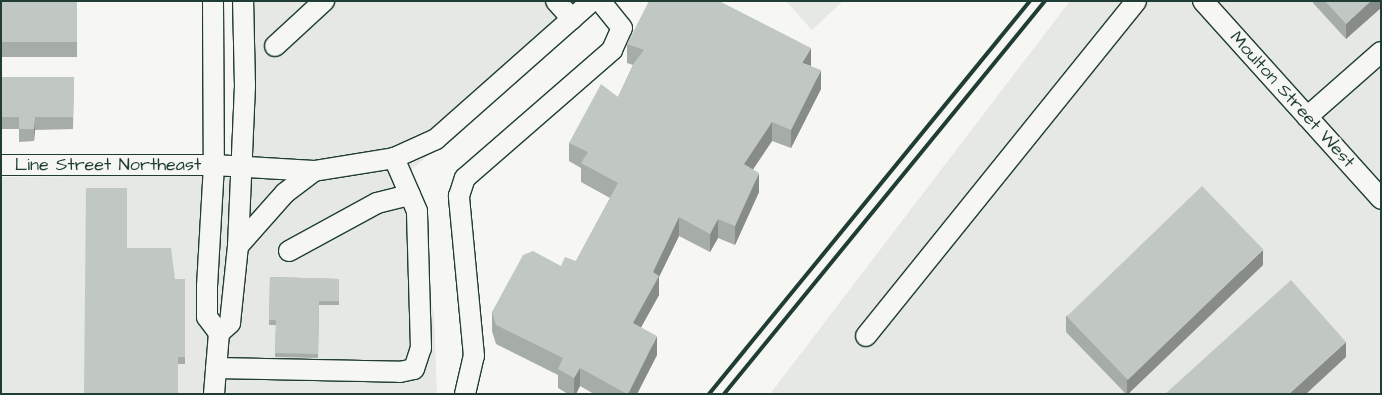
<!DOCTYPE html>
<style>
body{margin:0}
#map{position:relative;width:1382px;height:395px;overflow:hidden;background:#f6f6f2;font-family:"Architects Daughter",sans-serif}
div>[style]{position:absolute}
.built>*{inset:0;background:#e6e8e4}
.roads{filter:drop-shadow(1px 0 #1f3d34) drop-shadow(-1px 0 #1f3d34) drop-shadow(0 1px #1f3d34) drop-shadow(0 -1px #1f3d34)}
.minor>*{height:20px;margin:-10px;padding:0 10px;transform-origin:10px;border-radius:10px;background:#f6f6f2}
.rail>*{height:4px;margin:-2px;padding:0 2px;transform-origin:2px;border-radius:2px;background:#1f3d34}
.wall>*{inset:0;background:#a6aca8;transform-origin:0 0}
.shaded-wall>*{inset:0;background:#878c88}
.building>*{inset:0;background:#c1c8c3;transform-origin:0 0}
span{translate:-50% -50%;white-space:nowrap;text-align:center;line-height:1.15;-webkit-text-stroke:4px #f6f6f2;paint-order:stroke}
.street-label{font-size:18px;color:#1f3d34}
.frame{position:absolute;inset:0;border:2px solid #1f3d34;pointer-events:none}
</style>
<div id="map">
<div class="built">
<i style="clip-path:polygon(253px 1px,604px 1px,409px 172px,434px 316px,437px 394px,1px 394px,1px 177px,252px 174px)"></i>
<i style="clip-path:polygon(786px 1px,843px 1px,812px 30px)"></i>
<i style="clip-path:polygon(1070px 1px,1381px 1px,1381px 394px,770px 394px)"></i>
</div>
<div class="roads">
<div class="minor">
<i style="left:213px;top:1px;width:164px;rotate:89.7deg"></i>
<i style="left:214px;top:165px;width:121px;rotate:93.3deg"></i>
<i style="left:207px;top:286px;width:31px;rotate:90deg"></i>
<i style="left:207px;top:317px;width:20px;rotate:53deg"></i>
<i style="left:219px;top:333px;width:61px;rotate:94.7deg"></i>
<i style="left:556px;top:1px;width:24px;rotate:48deg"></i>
<i style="left:1203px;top:1px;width:266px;rotate:48deg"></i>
<i style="left:275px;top:46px;width:67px;rotate:-42.6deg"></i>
<i style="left:1307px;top:117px;width:98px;rotate:-41.3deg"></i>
<i style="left:1px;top:165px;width:213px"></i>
<i style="left:214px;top:165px;width:100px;rotate:3.4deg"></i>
<i style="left:314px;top:171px;width:81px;rotate:-9.2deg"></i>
<i style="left:394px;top:158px;width:46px;rotate:-24.3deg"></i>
<i style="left:436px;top:139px;width:208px;rotate:-41.5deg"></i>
<i style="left:238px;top:246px;width:71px;rotate:-48.4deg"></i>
<i style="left:285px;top:193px;width:36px;rotate:-37deg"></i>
<i style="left:289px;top:251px;width:100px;rotate:-28.6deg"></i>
<i style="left:377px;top:203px;width:34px;rotate:-14deg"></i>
<i style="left:219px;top:333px;width:15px;rotate:-42deg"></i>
<i style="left:230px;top:323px;width:77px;rotate:-84.1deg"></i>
<i style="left:238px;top:246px;width:160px;rotate:-87.5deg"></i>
<i style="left:245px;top:86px;width:85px;rotate:-91.3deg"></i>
<i style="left:866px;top:336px;width:430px;rotate:-51.1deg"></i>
<i style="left:216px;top:368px;width:184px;rotate:1.2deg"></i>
<i style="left:400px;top:372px;width:14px;rotate:-12deg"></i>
<i style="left:414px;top:369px;width:22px;rotate:-72deg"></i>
<i style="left:421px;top:348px;width:137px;rotate:-91.7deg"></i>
<i style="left:417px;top:211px;width:58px;rotate:-113.5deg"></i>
<i style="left:465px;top:394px;width:39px;rotate:-77deg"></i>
<i style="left:474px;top:356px;width:161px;rotate:-95.4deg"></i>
<i style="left:459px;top:196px;width:19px;rotate:-72deg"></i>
<i style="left:465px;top:178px;width:195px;rotate:-41deg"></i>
<i style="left:612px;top:50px;width:24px;rotate:-66deg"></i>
<i style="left:622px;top:28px;width:35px;rotate:-129deg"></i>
</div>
</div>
<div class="rail">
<i style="left:709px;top:394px;width:507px;rotate:-50.76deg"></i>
<i style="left:724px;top:394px;width:507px;rotate:-50.76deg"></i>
</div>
<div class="wall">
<i style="left:1px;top:1px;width:76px;height:56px"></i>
<i style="clip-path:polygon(1313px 1px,1381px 1px,1346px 39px,1313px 3px)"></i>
<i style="clip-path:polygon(627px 44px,811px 66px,821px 89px,791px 148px,772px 141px,753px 169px,759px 192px,735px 245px,718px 238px,710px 252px,679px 236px,659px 277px,659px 295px,641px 327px,657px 355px,637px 394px,594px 394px,580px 386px,576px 394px,568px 394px,558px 388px,558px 375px,496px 344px,492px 331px,492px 312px,561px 266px,576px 261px,610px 198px,581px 182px,581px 168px,569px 161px,569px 143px,618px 97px,633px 65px,627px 63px)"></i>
<i style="clip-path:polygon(1px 77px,74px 77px,73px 129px,35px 130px,34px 141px,19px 142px,19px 129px,1px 129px)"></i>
<i style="clip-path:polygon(127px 248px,175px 279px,185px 279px,185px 364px,178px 364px)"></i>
<i style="clip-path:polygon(1263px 265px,1128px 394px,1126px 394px,1066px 332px,1066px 316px)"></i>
<i style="clip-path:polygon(270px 277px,339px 279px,339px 305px,319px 305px,318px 358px,275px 357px,276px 325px,269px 325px)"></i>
</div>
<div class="shaded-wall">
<i style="clip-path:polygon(1371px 1px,1381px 1px,1381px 8px,1346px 39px,1346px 24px)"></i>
<i style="clip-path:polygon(811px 48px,811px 66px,802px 63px)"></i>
<i style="clip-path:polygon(821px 70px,821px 89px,791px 148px,791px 130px)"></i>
<i style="clip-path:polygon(35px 117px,35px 130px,34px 141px,34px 129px)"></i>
<i style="clip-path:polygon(772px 122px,772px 141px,744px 183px,744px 164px)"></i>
<i style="clip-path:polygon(759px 173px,759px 192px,735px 245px,735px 226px)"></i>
<i style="clip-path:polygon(679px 217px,679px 236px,659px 277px,659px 295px,633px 342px,633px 323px,653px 272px)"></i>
<i style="clip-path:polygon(718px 219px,718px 238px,710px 252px,710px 234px)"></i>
<i style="clip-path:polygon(1263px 250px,1263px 265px,1128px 394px,1127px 394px,1127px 380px)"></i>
<i style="clip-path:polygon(657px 336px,657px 355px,637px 394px,628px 394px)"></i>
<i style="clip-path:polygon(1346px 342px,1346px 357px,1306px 394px,1289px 394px)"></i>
<i style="clip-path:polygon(580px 368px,580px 386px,576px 394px,574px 394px,574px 378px)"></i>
</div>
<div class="building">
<i style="left:1px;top:1px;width:76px;height:41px"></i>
<i style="clip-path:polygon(649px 1px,719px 1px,811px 48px,802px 63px,821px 70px,791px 130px,772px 122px,744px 164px,759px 173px,735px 226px,718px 219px,710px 234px,679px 217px,653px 272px,659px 276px,633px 323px,657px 336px,628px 394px,627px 394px,580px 368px,574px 378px,558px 369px,563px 358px,496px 325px,492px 312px,523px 255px,533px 251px,561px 266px,565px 257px,576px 261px,618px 183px,581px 163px,588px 152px,569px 143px,601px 84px,618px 97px,634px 63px,644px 50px,627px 44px)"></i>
<i style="clip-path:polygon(1325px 1px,1371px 1px,1346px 24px)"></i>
<i style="clip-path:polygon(1px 77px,74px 77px,73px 117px,35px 117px,34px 129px,19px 129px,19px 117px,1px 117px)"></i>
<i style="left:1202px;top:186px;width:88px;height:188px;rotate:46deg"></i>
<i style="clip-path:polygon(86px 188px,127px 188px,127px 248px,171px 248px,175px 279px,185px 279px,185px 357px,178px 357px,178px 394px,84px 394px)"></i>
<i style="clip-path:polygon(270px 277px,339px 279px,339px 301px,319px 301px,318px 354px,275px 353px,276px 320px,269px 320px)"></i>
<i style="clip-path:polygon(1291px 280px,1346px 342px,1289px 394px,1165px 394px)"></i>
</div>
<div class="street-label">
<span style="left:1292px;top:100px;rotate:48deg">Moulton Street West</span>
<span style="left:108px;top:165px">Line Street Northeast</span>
</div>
<div class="frame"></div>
</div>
